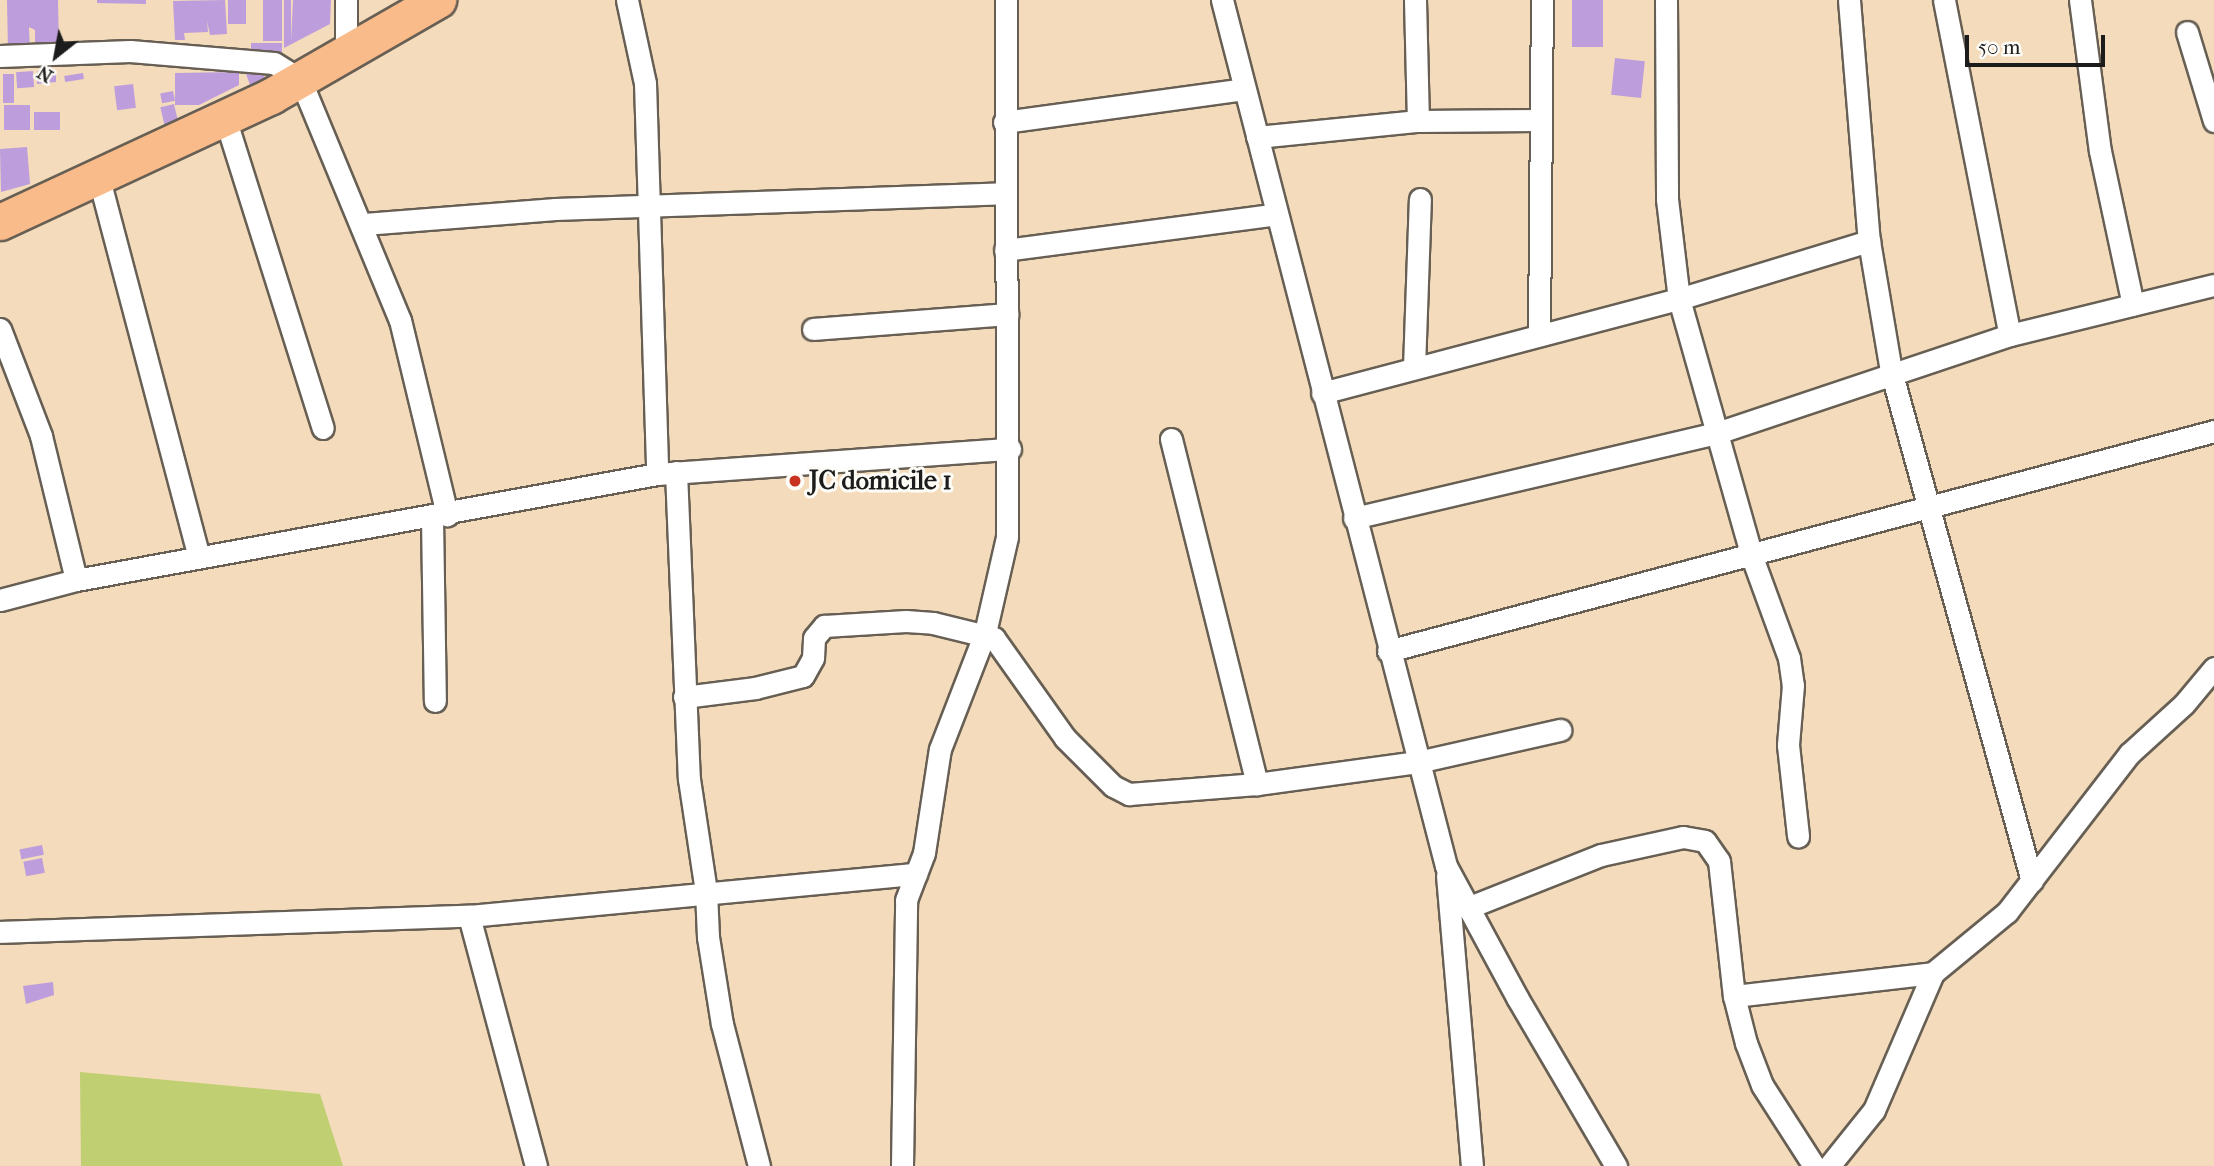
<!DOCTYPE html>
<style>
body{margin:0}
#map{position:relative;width:2214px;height:1166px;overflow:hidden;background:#f3dbbb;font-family:"IM FELL French Canon",serif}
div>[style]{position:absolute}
.green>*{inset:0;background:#c0cf71}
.building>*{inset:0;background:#be9ddc;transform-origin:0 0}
.roads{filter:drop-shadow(2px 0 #675f54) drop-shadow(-2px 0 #675f54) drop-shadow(0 2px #675f54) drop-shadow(0 -2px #675f54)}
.minor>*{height:21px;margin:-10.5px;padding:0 10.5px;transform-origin:10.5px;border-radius:10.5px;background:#fff}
.trunk>*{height:35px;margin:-17.5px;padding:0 17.5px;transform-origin:17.5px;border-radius:17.5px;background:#fabb8b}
.dots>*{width:19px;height:19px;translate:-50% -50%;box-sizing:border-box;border:4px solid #fdfcf7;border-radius:50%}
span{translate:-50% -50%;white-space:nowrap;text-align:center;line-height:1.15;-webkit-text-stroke:6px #fdfcf7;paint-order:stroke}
.poi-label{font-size:26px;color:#1c1c1c;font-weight:700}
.left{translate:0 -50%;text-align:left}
.north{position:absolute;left:21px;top:21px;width:70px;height:70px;-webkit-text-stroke:5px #fdfcf7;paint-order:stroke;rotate:211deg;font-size:19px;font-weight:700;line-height:28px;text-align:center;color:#1c1c1c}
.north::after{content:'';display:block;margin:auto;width:24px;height:32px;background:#1c1c1c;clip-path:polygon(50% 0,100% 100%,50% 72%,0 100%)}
.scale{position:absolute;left:1965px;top:35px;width:140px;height:32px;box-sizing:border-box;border:4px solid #1c1c1c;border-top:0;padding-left:9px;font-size:21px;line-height:24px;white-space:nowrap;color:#1c1c1c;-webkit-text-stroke:5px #fdfcf7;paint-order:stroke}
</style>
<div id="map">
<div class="green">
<i style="clip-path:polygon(80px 1072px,320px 1094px,343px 1166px,81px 1166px)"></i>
</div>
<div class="building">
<i style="clip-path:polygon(7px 0,58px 0,59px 44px,35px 45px,35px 30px,29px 27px,30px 52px,8px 52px)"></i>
<i style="clip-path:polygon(97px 0,146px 0,146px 4px,97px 3px)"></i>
<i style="clip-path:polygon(225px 0,227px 34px,210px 35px,207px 21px,208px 32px,184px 33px,185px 40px,175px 40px,173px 1px)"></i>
<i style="left:228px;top:0;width:18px;height:24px"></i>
<i style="left:263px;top:0;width:19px;height:41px"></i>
<i style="clip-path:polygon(284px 0,291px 0,291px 41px,293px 0,331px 0,330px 24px,284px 48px)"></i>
<i style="left:1572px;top:0;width:31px;height:47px"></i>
<i style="left:251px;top:43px;width:31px;height:13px"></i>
<i style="left:1615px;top:58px;width:30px;height:37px;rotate:6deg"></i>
<i style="clip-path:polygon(262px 69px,265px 79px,250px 85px,245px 71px)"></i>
<i style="clip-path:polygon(56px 70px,56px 82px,37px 84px,37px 71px)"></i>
<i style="left:33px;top:71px;width:16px;height:17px;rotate:86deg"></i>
<i style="clip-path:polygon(239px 72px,239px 85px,199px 105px,175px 105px,175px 73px)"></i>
<i style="left:83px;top:73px;width:6px;height:19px;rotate:81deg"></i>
<i style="left:3px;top:74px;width:11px;height:29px"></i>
<i style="left:133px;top:84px;width:24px;height:19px;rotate:83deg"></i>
<i style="left:173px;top:91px;width:10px;height:13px;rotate:79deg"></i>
<i style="left:174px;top:104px;width:23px;height:14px;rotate:77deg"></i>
<i style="left:4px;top:105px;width:26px;height:25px"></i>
<i style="left:34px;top:112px;width:26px;height:18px"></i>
<i style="clip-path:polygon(27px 147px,30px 184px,1px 192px,0 149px)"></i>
<i style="left:42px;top:845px;width:10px;height:23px;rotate:79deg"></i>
<i style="left:42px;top:858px;width:15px;height:19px;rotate:79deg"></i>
<i style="clip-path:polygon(53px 982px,54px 995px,26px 1004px,23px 986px)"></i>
</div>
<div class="roads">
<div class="minor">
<i style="left:627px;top:0;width:85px;rotate:77.8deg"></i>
<i style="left:645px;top:83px;width:391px;rotate:88.2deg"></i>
<i style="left:1222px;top:0;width:895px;rotate:75.5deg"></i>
<i style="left:1446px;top:866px;width:151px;rotate:61.6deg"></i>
<i style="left:1518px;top:999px;width:194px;rotate:59.6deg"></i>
<i style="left:1415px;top:0;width:121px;rotate:88.6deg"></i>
<i style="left:1666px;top:0;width:199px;rotate:89.7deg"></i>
<i style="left:1667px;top:199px;width:101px;rotate:83.2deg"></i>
<i style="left:1679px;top:299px;width:268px;rotate:74.2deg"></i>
<i style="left:1752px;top:557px;width:108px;rotate:69.9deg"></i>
<i style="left:1789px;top:658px;width:27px;rotate:82deg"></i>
<i style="left:1793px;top:685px;width:60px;rotate:94.8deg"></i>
<i style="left:1788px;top:745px;width:92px;rotate:83.7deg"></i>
<i style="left:1849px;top:0;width:242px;rotate:85.3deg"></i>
<i style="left:1869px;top:241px;width:132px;rotate:80.4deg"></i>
<i style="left:1891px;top:371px;width:529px;rotate:74.55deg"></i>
<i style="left:1944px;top:0;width:341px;rotate:78.9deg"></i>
<i style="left:2080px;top:0;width:152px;rotate:82.5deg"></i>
<i style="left:2100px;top:151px;width:157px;rotate:77.9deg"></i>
<i style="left:2187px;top:32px;width:93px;rotate:73.1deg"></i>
<i style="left:346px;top:54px;width:54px;rotate:-90deg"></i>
<i style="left:0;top:56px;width:130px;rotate:-2.2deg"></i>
<i style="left:130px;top:51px;width:144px;rotate:4.8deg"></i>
<i style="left:274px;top:63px;width:31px;rotate:32deg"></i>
<i style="left:300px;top:79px;width:261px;rotate:67.5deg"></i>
<i style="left:400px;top:320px;width:201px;rotate:76.4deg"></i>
<i style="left:225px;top:118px;width:325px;rotate:72.5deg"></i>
<i style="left:1004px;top:122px;width:242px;rotate:-7.8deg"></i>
<i style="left:1257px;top:137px;width:162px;rotate:-5.7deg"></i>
<i style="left:1418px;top:121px;width:121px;rotate:-0.5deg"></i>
<i style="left:99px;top:179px;width:391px;rotate:75.2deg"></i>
<i style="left:364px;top:224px;width:192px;rotate:-4.5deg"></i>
<i style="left:555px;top:209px;width:449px;rotate:-2deg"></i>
<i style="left:1005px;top:250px;width:274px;rotate:-7.5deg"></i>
<i style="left:0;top:329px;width:115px;rotate:69deg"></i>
<i style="left:41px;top:436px;width:148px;rotate:76.3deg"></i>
<i style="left:813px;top:329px;width:195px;rotate:-4.4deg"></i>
<i style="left:1539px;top:335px;width:335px;rotate:-89.5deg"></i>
<i style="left:1414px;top:368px;width:169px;rotate:-88deg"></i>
<i style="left:1322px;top:393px;width:369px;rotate:-14.8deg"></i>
<i style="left:1679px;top:299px;width:199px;rotate:-17deg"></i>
<i style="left:1171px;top:439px;width:356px;rotate:76deg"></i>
<i style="left:676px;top:472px;width:307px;rotate:87.6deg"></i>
<i style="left:689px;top:779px;width:113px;rotate:81.4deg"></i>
<i style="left:706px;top:891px;width:46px;rotate:87.5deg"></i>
<i style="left:708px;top:937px;width:88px;rotate:80.9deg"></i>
<i style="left:722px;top:1024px;width:147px;rotate:75.4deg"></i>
<i style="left:432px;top:518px;width:183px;rotate:89.1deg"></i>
<i style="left:1354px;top:518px;width:376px;rotate:-13.2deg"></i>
<i style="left:1720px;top:432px;width:306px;rotate:-18.5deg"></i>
<i style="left:2010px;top:335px;width:210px;rotate:-13.8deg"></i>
<i style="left:0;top:600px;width:79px;rotate:-14.7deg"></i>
<i style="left:76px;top:580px;width:591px;rotate:-10.34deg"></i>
<i style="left:657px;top:474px;width:354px;rotate:-4.1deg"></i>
<i style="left:1388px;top:651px;width:855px;rotate:-14.91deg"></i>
<i style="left:684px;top:697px;width:72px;rotate:-7.2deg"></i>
<i style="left:755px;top:688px;width:49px;rotate:-14deg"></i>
<i style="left:803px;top:676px;width:21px;rotate:-61deg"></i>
<i style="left:813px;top:658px;width:20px;rotate:-87deg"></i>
<i style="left:814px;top:638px;width:16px;rotate:-50deg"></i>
<i style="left:824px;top:626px;width:82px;rotate:-3.5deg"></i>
<i style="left:906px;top:621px;width:27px;rotate:4deg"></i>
<i style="left:933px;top:623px;width:63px;rotate:13.8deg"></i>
<i style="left:994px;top:638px;width:123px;rotate:54.6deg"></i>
<i style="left:1065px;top:738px;width:68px;rotate:45deg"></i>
<i style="left:1113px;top:786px;width:18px;rotate:27deg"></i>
<i style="left:1129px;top:794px;width:128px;rotate:-4.5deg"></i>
<i style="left:1257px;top:784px;width:162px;rotate:-7.8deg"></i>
<i style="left:1418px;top:762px;width:146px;rotate:-12.7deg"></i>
<i style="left:1447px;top:875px;width:292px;rotate:85.1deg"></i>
<i style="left:1467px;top:908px;width:144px;rotate:-21.6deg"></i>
<i style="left:1601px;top:855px;width:84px;rotate:-12.4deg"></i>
<i style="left:1683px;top:837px;width:22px;rotate:10deg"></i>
<i style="left:1705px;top:841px;width:24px;rotate:55deg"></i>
<i style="left:1719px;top:861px;width:136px;rotate:83.7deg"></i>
<i style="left:1734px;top:996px;width:49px;rotate:75.7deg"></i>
<i style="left:1746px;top:1043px;width:45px;rotate:69.1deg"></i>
<i style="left:1762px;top:1085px;width:96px;rotate:57.3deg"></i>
<i style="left:469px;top:916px;width:259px;rotate:75deg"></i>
<i style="left:0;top:932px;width:469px;rotate:-2deg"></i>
<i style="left:469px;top:916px;width:449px;rotate:-5.4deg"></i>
<i style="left:1734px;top:996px;width:200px;rotate:-6.6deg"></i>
<i style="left:902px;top:1166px;width:266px;rotate:-89.1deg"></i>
<i style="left:906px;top:900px;width:50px;rotate:-69deg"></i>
<i style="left:924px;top:853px;width:105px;rotate:-81.3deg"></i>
<i style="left:940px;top:749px;width:124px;rotate:-68.8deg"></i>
<i style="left:985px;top:633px;width:98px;rotate:-77.1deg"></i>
<i style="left:1007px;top:537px;width:537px;rotate:-90.11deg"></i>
<i style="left:1829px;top:1166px;width:72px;rotate:-51.2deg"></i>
<i style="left:1874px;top:1110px;width:149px;rotate:-66.7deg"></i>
<i style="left:1933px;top:973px;width:96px;rotate:-39.5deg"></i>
<i style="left:2007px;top:912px;width:200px;rotate:-52.3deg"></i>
<i style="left:2129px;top:754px;width:74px;rotate:-42.3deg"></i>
<i style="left:2184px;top:704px;width:47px;rotate:-50.2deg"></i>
</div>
<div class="trunk">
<i style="left:0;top:222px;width:299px;rotate:-24.9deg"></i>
<i style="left:271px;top:96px;width:193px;rotate:-29.9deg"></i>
</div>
</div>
<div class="dots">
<i style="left:795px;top:481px;background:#c8321e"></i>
</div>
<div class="poi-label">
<span class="left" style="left:809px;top:481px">JC domicile 1</span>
</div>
<div class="north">N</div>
<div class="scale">50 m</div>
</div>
